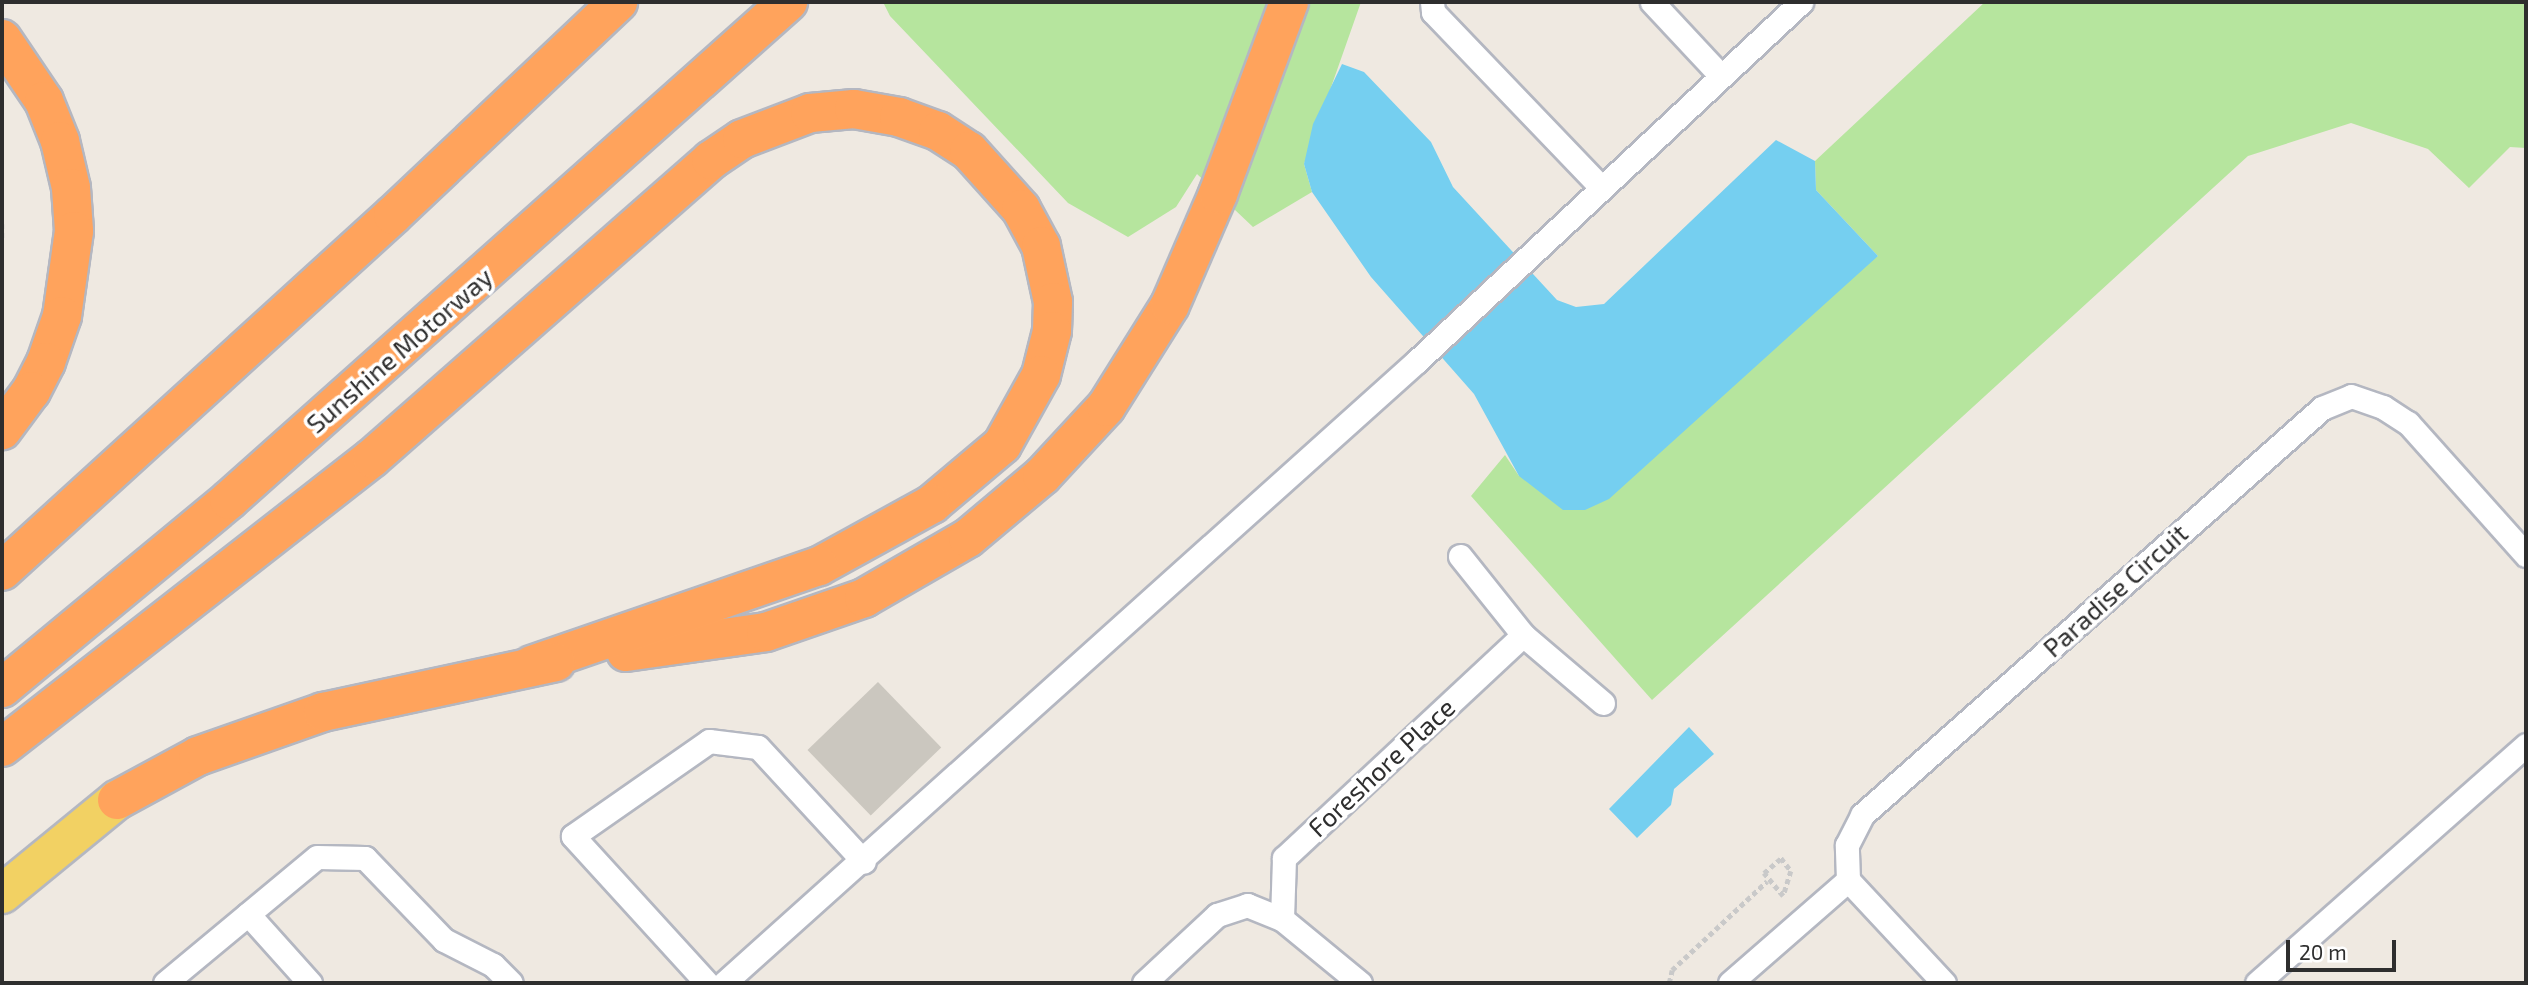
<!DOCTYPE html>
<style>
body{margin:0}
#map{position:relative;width:2528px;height:985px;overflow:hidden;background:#efe9e1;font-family:"Exo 2",sans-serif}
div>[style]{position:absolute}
.green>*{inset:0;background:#b6e59e}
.water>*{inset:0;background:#75cff0}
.building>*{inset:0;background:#cbc7bf;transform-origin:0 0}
.path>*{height:4.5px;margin-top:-2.25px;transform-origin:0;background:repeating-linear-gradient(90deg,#c9c9c9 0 5px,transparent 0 8.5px)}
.roads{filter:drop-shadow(2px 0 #b4b7c1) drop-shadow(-2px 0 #b4b7c1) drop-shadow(0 2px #b4b7c1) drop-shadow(0 -2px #b4b7c1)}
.lane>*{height:23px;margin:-11.5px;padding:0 11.5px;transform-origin:11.5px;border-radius:11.5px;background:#fff}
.primary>*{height:38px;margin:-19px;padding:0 19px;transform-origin:19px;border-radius:19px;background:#f2d163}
.highway>*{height:38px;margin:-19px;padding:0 19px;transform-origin:19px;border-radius:19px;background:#ffa35c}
span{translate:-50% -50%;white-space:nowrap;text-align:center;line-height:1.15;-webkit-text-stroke:7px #fff;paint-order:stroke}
.street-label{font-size:26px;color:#2e2e2e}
.frame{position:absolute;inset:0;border:4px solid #2e2e2e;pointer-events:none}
.scale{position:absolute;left:2286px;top:940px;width:110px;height:32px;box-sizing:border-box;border:4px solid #2e2e2e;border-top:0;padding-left:9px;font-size:21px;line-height:24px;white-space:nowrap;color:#2e2e2e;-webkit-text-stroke:5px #fff;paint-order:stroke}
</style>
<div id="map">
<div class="green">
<i style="clip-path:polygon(883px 2px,1361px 2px,1304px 164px,1312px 192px,1253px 227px,1197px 174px,1176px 207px,1128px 237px,1068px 203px,890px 16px)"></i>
<i style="clip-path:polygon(1985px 2px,2526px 2px,2526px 148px,2510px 147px,2469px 188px,2428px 149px,2351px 123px,2248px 156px,1652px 700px,1471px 496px,1505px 455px,1519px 476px,1878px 256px,1816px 190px,1815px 161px)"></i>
</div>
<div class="water">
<i style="clip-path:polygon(1342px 64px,1364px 72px,1431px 142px,1453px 187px,1557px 300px,1576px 307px,1604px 304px,1776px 140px,1815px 161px,1816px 190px,1878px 256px,1609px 499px,1585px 510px,1563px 510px,1519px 476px,1474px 394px,1371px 277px,1312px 192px,1304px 164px,1313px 124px)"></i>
<i style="clip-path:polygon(1689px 727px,1714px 754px,1674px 789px,1671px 805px,1637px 838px,1609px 809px)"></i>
</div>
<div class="building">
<i style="left:878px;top:682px;width:91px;height:98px;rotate:46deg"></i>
</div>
<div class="path">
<i style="left:2px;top:224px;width:14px;rotate:90deg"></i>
<i style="left:1783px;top:896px;width:30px;rotate:-130deg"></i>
<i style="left:1764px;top:873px;width:23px;rotate:-41deg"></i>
<i style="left:1781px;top:858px;width:16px;rotate:52deg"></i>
<i style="left:1791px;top:871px;width:24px;rotate:107deg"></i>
<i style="left:1669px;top:983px;width:13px;rotate:-77deg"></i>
<i style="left:1672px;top:970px;width:130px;rotate:-43.1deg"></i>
</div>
<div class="roads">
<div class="lane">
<i style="left:1432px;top:2px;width:10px;rotate:84deg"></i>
<i style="left:1433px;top:12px;width:244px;rotate:46.2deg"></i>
<i style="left:1652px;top:2px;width:101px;rotate:47deg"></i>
<i style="left:1460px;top:556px;width:101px;rotate:51.4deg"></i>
<i style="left:1523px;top:635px;width:105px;rotate:40.4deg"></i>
<i style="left:248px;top:914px;width:93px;rotate:48.1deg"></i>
<i style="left:1282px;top:919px;width:61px;rotate:-88.1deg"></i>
<i style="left:1284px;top:858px;width:327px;rotate:-43deg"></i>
<i style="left:165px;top:983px;width:197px;rotate:-39.7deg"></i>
<i style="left:317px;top:857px;width:48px;rotate:1.2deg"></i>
<i style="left:365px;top:858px;width:114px;rotate:46.1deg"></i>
<i style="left:444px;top:940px;width:55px;rotate:27deg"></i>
<i style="left:493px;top:965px;width:25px;rotate:45deg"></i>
<i style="left:707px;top:983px;width:199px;rotate:-132.4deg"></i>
<i style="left:573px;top:836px;width:166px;rotate:-34.9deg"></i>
<i style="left:709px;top:741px;width:49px;rotate:7deg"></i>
<i style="left:758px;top:747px;width:156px;rotate:47.3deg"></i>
<i style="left:724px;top:983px;width:931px;rotate:-41.91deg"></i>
<i style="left:1417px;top:361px;width:526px;rotate:-43.07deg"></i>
<i style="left:1144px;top:983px;width:100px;rotate:-43deg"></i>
<i style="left:1217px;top:915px;width:32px;rotate:-18deg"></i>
<i style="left:1247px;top:905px;width:38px;rotate:22deg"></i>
<i style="left:1282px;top:919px;width:101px;rotate:39.4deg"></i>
<i style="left:1730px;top:983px;width:157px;rotate:-41.1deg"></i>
<i style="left:1944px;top:983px;width:141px;rotate:-133deg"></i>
<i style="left:1848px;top:880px;width:35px;rotate:-92deg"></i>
<i style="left:1847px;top:845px;width:34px;rotate:-63deg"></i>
<i style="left:1862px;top:815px;width:614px;rotate:-41.5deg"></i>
<i style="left:2322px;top:408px;width:31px;rotate:-22deg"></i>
<i style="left:2351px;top:396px;width:34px;rotate:19deg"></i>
<i style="left:2383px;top:407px;width:30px;rotate:33deg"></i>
<i style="left:2408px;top:423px;width:177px;rotate:48.2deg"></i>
<i style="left:2257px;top:983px;width:359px;rotate:-41.5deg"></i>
</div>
<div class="primary">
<i style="left:2px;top:894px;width:149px;rotate:-39.3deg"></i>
</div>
<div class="highway">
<i style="left:2px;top:39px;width:75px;rotate:55.9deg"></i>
<i style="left:44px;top:101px;width:43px;rotate:68.2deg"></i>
<i style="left:60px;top:141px;width:48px;rotate:76.8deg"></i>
<i style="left:71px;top:188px;width:43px;rotate:86deg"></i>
<i style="left:74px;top:231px;width:86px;rotate:98deg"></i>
<i style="left:62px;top:316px;width:49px;rotate:109.2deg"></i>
<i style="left:46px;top:362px;width:33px;rotate:117deg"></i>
<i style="left:31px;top:391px;width:49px;rotate:126.6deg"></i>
<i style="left:2px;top:571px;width:529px;rotate:-42.32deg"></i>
<i style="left:393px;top:215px;width:310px;rotate:-43.4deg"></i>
<i style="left:626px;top:652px;width:141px;rotate:-8.1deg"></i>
<i style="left:766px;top:632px;width:104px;rotate:-19.1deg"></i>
<i style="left:864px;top:598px;width:120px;rotate:-30deg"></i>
<i style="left:968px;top:538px;width:97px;rotate:-40deg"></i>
<i style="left:1042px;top:476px;width:94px;rotate:-47.2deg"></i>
<i style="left:1106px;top:407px;width:120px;rotate:-57.9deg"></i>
<i style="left:1170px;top:305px;width:121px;rotate:-66.6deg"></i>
<i style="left:1218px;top:194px;width:205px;rotate:-69.7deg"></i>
<i style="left:2px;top:688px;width:295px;rotate:-39.6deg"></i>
<i style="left:229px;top:500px;width:749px;rotate:-41.7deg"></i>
<i style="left:2px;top:747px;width:469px;rotate:-38deg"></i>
<i style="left:372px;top:458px;width:451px;rotate:-41.3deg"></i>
<i style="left:711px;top:160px;width:37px;rotate:-34deg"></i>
<i style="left:742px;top:139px;width:73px;rotate:-20.9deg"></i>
<i style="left:810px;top:113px;width:44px;rotate:-5.2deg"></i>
<i style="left:854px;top:109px;width:46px;rotate:10.1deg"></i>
<i style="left:899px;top:117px;width:41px;rotate:19.7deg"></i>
<i style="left:938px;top:131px;width:37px;rotate:33deg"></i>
<i style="left:969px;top:151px;width:78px;rotate:48.1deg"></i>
<i style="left:1021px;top:209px;width:42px;rotate:61.6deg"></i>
<i style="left:1041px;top:246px;width:57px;rotate:77.9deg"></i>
<i style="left:1053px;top:302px;width:29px;rotate:92deg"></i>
<i style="left:1052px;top:331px;width:45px;rotate:104deg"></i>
<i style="left:1041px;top:375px;width:80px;rotate:119.1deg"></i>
<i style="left:1002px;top:445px;width:92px;rotate:139.9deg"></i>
<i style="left:932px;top:504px;width:129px;rotate:151.2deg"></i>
<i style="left:819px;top:566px;width:304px;rotate:161deg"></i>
<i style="left:117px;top:800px;width:92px;rotate:-28.5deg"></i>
<i style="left:198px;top:756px;width:133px;rotate:-19.4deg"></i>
<i style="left:323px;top:712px;width:238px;rotate:-12.1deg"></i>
</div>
</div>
<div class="street-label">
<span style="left:399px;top:350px;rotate:-41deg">Sunshine Motorway</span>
<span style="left:2115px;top:590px;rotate:-42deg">Paradise Circuit</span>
<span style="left:1381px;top:767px;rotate:-43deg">Foreshore Place</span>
</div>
<div class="frame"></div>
<div class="scale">20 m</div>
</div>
